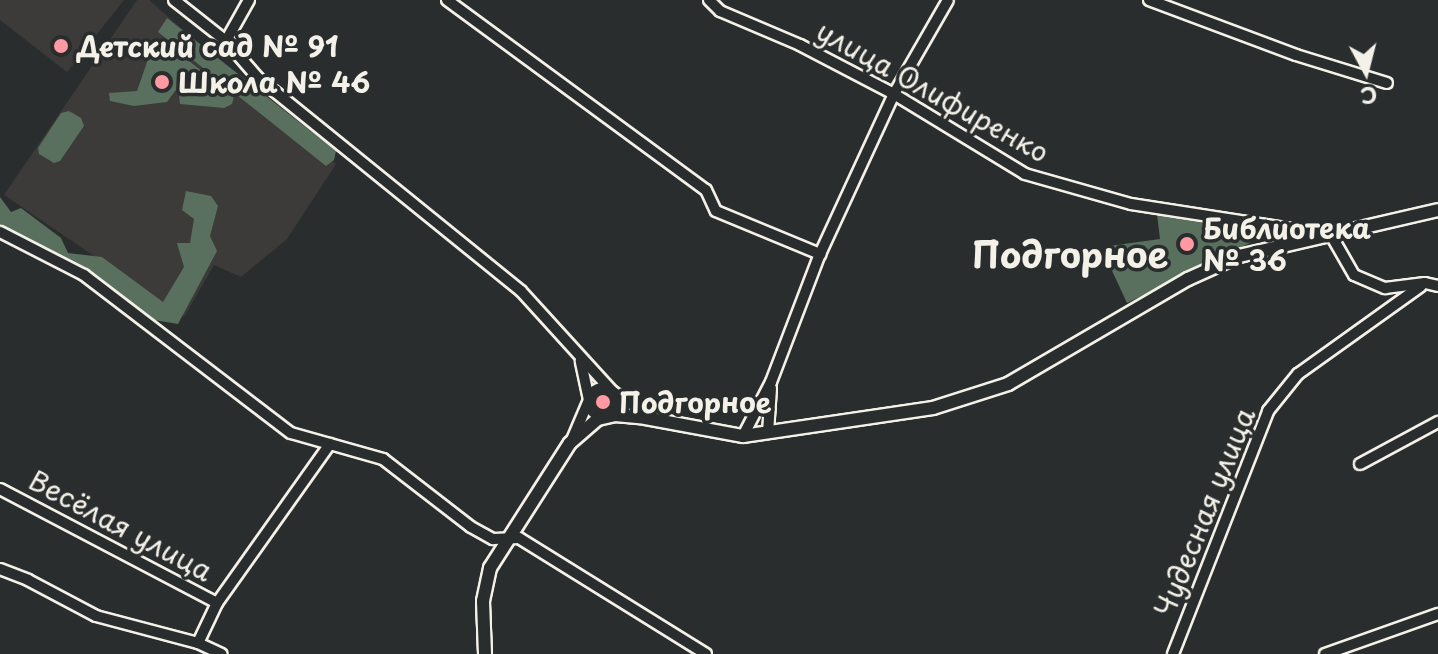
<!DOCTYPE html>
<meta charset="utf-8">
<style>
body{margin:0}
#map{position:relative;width:1438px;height:654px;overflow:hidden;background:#2a2d2e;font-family:"Playpen Sans",sans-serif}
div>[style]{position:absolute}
.built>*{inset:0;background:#3d3a3a}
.green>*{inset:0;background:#58705d}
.round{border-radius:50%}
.roads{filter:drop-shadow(2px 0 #f4f1e8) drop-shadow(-2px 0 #f4f1e8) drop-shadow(0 2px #f4f1e8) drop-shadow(0 -2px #f4f1e8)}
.minor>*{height:10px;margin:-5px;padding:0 5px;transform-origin:5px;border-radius:5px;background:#2a2d2e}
.minor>.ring{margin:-5px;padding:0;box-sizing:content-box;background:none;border:10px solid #2a2d2e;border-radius:50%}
.tertiary>*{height:12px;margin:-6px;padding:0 6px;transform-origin:6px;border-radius:6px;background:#2a2d2e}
.dots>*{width:22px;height:22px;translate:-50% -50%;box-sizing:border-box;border:4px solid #2a2d2e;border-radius:50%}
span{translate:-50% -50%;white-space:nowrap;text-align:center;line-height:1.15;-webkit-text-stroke:7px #2a2d2e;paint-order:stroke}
.poi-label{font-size:28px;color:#f4f1e8;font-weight:700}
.left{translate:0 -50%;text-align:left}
.street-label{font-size:28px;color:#f4f1e8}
.district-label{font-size:36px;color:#f4f1e8;font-weight:700}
.north{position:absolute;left:1326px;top:32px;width:80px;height:80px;-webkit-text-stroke:6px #2a2d2e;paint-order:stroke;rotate:173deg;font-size:22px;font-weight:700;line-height:32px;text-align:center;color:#f4f1e8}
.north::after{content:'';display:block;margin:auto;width:28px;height:36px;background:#f4f1e8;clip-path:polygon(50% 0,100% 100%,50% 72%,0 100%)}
</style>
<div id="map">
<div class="built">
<i style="clip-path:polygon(0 0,124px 0,67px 72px,0 20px)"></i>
<i style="clip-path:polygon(137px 0,149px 0,336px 164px,287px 239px,241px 277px,214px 265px,184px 317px,4px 195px)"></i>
</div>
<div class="green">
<i style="clip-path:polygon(167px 18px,336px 151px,334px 160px,326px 166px,158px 32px)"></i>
<i style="clip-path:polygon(162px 40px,234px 96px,232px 104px,224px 108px,180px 104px,178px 87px,167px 102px,134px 106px,110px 101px,109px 93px,137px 91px,154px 42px)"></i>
<i style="clip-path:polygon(69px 111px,81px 118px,84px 126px,60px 161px,54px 163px,39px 154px,38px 148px,61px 113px)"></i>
<i style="clip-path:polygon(186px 191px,211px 196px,218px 206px,210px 236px,217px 251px,178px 324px,136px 317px,0 225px,0 197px,11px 212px,21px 208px,61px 238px,68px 253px,102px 257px,163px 302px,184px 267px,177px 243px,190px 243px,194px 219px,182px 210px)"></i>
<i style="clip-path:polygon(1157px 214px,1257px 232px,1260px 235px,1258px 239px,1127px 303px,1108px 262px,1109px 246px,1160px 239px)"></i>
<i class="round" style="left:593px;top:392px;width:20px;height:20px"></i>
</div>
<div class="roads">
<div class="minor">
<i style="left:174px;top:0;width:66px;rotate:38.3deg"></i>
<i style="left:249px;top:0;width:47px;rotate:119.3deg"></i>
<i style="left:226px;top:41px;width:49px;rotate:49.1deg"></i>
<i style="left:258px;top:78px;width:338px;rotate:39deg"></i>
<i style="left:521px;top:291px;width:137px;rotate:47.7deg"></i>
<i style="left:613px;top:392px;width:46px;rotate:32.7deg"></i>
<i style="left:447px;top:0;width:321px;rotate:36.3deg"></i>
<i style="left:706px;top:190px;width:23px;rotate:65deg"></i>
<i style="left:716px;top:211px;width:113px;rotate:22.5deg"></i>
<i style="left:709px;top:0;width:16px;rotate:45deg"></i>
<i style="left:720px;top:11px;width:87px;rotate:23deg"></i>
<i style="left:800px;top:45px;width:106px;rotate:27.5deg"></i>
<i style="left:894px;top:94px;width:153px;rotate:31.4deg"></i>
<i style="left:1025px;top:174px;width:110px;rotate:15.8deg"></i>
<i style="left:1131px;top:204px;width:202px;rotate:8.8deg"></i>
<i style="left:1331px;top:235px;width:46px;rotate:60.1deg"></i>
<i style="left:1354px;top:275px;width:34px;rotate:23deg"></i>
<i style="left:1385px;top:288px;width:40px;rotate:-7.1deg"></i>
<i style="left:1425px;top:283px;width:13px;rotate:13deg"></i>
<i style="left:1149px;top:0;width:157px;rotate:20.5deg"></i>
<i style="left:1296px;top:55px;width:95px;rotate:17.1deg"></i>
<i style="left:0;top:232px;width:94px;rotate:27.1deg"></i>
<i style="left:84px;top:275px;width:260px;rotate:37.4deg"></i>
<i style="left:291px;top:433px;width:96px;rotate:15.8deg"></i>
<i style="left:383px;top:459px;width:111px;rotate:37.7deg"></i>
<i style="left:471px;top:527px;width:25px;rotate:29deg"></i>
<i style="left:493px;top:539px;width:26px;rotate:-2deg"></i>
<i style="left:519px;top:538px;width:220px;rotate:31.8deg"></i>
<i class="ring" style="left:589px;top:388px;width:18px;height:18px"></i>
<i style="left:768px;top:433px;width:45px;rotate:-86.2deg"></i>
<i style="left:743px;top:436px;width:61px;rotate:-62.6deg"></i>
<i style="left:771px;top:382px;width:137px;rotate:-69.1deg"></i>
<i style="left:820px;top:254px;width:176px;rotate:-65.2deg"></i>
<i style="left:894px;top:94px;width:108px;rotate:-60.1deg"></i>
<i style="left:572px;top:440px;width:43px;rotate:-67deg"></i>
<i style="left:589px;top:400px;width:40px;rotate:-102deg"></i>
<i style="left:1360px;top:464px;width:89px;rotate:-28.3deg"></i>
<i style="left:0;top:489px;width:245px;rotate:27.7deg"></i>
<i style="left:0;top:569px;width:30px;rotate:21deg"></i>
<i style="left:28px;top:580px;width:77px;rotate:27.9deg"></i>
<i style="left:96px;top:616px;width:106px;rotate:14.8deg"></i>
<i style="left:198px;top:643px;width:26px;rotate:25deg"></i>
<i style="left:198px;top:643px;width:44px;rotate:-64.6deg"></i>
<i style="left:217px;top:603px;width:195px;rotate:-54.6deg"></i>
<i style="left:1173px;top:654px;width:261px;rotate:-68.6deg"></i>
<i style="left:1268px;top:411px;width:48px;rotate:-51deg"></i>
<i style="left:1298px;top:374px;width:151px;rotate:-35.6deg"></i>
<i style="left:1325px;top:654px;width:120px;rotate:-19.5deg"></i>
</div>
<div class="tertiary">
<i style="left:485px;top:654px;width:53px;rotate:-92.2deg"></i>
<i style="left:483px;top:601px;width:34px;rotate:-78deg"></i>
<i style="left:490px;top:568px;width:148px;rotate:-57.4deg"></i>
<i style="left:570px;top:443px;width:37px;rotate:-41deg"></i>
<i style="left:598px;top:419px;width:17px;rotate:-13deg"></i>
<i style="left:615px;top:415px;width:25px;rotate:5deg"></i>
<i style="left:640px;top:417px;width:105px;rotate:10.5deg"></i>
<i style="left:743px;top:436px;width:192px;rotate:-8.4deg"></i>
<i style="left:933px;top:408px;width:79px;rotate:-17.7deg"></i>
<i style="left:1008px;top:384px;width:208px;rotate:-30.3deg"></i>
<i style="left:1188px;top:279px;width:56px;rotate:-24.3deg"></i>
<i style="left:1239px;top:256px;width:204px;rotate:-13deg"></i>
</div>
</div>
<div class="dots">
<i style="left:61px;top:46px;background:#ff9aa2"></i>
<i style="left:162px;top:82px;background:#ff9aa2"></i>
<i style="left:1187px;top:244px;background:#ff9aa2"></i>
<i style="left:603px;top:402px;background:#ff9aa2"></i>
</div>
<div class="poi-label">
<span class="left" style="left:77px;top:46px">Детский сад № 91</span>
<span class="left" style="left:178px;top:82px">Школа № 46</span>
<span class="left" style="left:1203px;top:244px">Библиотека<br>№ 36</span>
<span class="left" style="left:619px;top:402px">Подгорное</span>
</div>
<div class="street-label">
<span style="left:933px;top:91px;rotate:29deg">улица Олифиренко</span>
<span style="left:1204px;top:512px;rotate:-68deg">Чудесная улица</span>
<span style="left:121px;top:525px;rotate:28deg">Весёлая улица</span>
</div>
<div class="district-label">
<span style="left:1070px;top:254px">Подгорное</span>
</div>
<div class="north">С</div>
</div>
